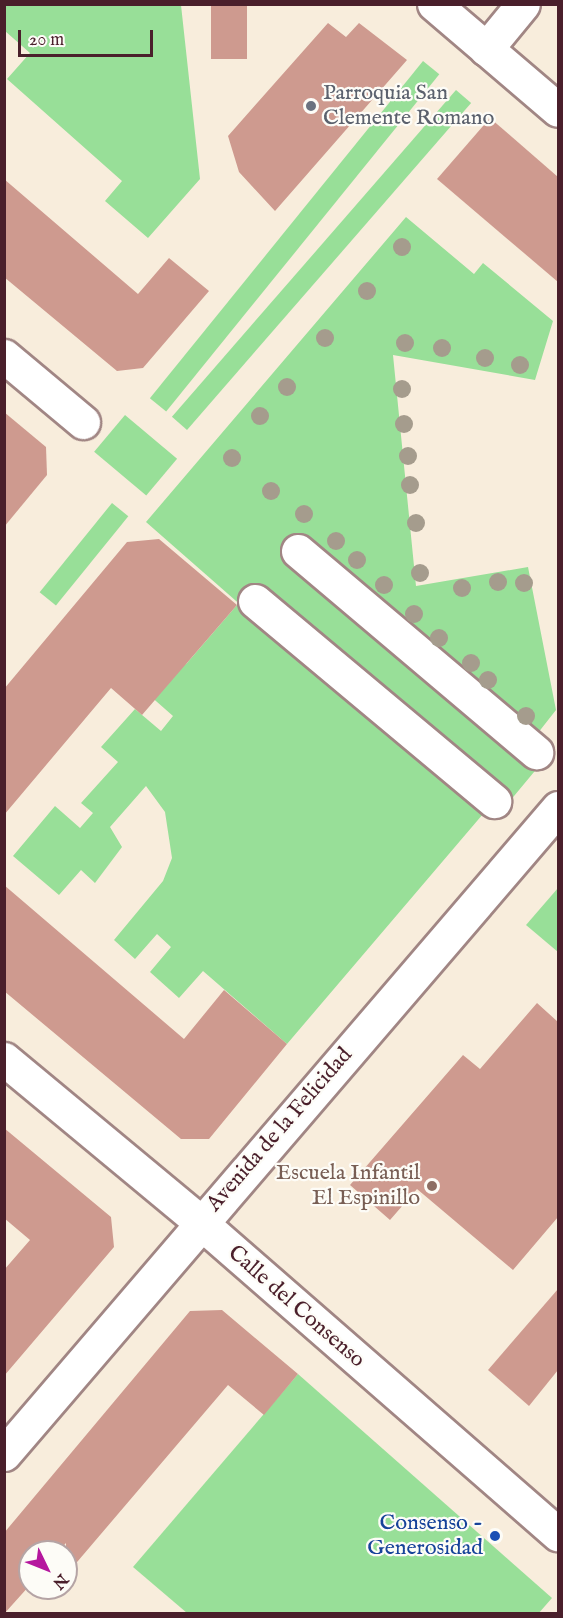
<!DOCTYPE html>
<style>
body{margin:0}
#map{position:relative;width:563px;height:1618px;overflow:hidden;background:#f8eddc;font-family:"IM FELL English",serif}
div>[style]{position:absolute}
.green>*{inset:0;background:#98df98;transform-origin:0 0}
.building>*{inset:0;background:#ce9a8f;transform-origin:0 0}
.roads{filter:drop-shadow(2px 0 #a18684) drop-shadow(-2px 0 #a18684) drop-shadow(0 2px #a18684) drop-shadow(0 -2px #a18684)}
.street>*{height:33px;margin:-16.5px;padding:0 16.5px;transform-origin:16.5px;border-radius:16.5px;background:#fff}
.trees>*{width:18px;height:18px;margin:-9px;border-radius:50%;background:#a59c8d}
.dots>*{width:16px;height:16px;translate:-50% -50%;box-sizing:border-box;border:3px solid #fdfcf7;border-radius:50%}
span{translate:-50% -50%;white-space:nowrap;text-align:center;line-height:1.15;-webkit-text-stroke:4.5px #fdfcf7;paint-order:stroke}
.worship-label{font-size:22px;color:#5b616d}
.left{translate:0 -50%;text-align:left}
.street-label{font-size:22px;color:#4a1f2b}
.education-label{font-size:22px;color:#785e54}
.right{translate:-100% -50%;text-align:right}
.transit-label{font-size:22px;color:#164399}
.frame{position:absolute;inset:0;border:6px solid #4a1f2b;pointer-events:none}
.north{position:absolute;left:18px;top:1540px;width:60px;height:60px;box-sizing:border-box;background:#fdfcf7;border:2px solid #b5a4a5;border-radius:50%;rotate:133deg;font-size:16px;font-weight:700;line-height:24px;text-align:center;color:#4a1f2b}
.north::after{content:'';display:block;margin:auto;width:21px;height:27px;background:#b5179e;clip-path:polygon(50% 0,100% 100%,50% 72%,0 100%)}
.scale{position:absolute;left:18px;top:30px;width:135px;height:27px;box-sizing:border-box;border:3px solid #4a1f2b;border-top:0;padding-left:8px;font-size:18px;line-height:21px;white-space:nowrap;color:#4a1f2b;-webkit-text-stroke:4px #fdfcf7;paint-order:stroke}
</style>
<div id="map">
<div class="green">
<i style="clip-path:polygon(5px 4px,181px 5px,200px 179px,148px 238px,105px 201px,122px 181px,7px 79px,30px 53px,5px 31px)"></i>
<i style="left:423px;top:61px;width:21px;height:434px;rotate:39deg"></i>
<i style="left:456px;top:90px;width:20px;height:433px;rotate:41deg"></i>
<i style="clip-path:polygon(406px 217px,474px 274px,483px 263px,553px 321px,535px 380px,393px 355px,416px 586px,528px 567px,556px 710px,534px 738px,549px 754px,494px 820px,408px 750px,483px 814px,287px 1044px,203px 971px,179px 998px,150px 972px,171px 947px,157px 934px,135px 959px,114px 940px,163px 881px,172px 858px,165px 812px,146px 786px,110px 827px,122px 847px,95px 883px,81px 870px,59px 895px,13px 856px,55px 806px,80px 828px,93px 813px,81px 803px,118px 762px,101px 747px,135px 709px,161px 731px,173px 716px,148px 694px,187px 663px,237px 605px,301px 658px,146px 522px)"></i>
<i style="left:125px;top:415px;width:68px;height:48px;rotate:40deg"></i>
<i style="left:112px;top:503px;width:21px;height:115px;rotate:39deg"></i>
<i style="clip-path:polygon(558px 888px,558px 952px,526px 925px)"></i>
<i style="clip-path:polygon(298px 1374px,552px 1598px,538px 1614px,187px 1613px,133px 1567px)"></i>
</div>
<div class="building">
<i style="left:211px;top:4px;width:36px;height:55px"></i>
<i style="clip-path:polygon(328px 23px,346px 37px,359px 23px,407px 60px,275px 211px,239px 172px,228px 136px)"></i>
<i style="clip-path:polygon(490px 118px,558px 177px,558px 282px,437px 179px)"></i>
<i style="clip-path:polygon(4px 179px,138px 294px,169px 258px,209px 291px,143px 368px,117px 371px,4px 277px)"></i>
<i style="clip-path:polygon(4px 412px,46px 447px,47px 475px,4px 527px)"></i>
<i style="clip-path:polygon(159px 539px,237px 605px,142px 715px,111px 688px,4px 815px,4px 689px,127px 542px)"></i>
<i style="clip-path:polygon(4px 885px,184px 1039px,224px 990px,287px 1044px,209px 1139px,181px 1139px,4px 991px)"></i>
<i style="clip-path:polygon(537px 1003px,558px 1022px,558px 1217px,513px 1270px,417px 1189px,390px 1220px,350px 1185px,463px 1055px,480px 1069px)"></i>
<i style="clip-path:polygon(4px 1128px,111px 1217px,114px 1247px,4px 1376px,4px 1270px,30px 1240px,4px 1218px)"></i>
<i style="clip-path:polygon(558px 1289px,558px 1370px,529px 1406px,488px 1370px)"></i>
<i style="clip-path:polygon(222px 1310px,298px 1374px,264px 1415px,228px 1385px,66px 1575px,66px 1543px,58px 1552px,30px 1552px,30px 1585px,4px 1614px,4px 1533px,190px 1311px)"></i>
</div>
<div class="roads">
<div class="street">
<i style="left:434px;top:4px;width:163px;rotate:40.5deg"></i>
<i style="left:486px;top:49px;width:58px;rotate:-50.6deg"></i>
<i style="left:4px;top:356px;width:103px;rotate:39.9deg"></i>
<i style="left:298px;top:551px;width:312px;rotate:40.2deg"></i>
<i style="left:255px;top:601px;width:312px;rotate:39.9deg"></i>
<i style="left:4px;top:1059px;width:255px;rotate:39.7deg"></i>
<i style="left:200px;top:1222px;width:475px;rotate:41.1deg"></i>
<i style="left:4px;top:1454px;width:851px;rotate:-49.38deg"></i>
</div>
</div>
<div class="trees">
<i style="left:402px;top:247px"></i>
<i style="left:367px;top:291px"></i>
<i style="left:325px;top:338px"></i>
<i style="left:405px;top:343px"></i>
<i style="left:442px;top:348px"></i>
<i style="left:485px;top:358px"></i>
<i style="left:520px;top:365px"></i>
<i style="left:287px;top:387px"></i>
<i style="left:402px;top:389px"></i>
<i style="left:260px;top:416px"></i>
<i style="left:404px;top:424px"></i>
<i style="left:408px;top:456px"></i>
<i style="left:232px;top:458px"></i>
<i style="left:410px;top:485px"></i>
<i style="left:271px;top:491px"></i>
<i style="left:304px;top:514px"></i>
<i style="left:416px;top:523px"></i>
<i style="left:336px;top:541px"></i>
<i style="left:357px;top:560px"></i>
<i style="left:420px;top:573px"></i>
<i style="left:498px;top:582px"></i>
<i style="left:524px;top:583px"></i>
<i style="left:384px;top:585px"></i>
<i style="left:462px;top:588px"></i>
<i style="left:414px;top:614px"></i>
<i style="left:439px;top:638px"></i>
<i style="left:471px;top:663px"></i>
<i style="left:488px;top:680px"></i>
<i style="left:526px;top:716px"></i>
</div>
<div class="dots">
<i style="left:311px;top:106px;background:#6b7280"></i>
<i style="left:432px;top:1186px;background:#8d6e63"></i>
<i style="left:495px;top:1536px;background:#1a4fb4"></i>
</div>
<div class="worship-label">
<span class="left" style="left:323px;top:106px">Parroquia San<br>Clemente Romano</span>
</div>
<div class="street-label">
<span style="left:280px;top:1130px;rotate:-49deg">Avenida de la Felicidad</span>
<span style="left:296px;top:1307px;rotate:41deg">Calle del Consenso</span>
</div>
<div class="education-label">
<span class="right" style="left:420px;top:1186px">Escuela Infantil<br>El Espinillo</span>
</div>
<div class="transit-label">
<span class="right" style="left:483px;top:1536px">Consenso -<br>Generosidad</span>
</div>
<div class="frame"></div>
<div class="north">N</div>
<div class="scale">20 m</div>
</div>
